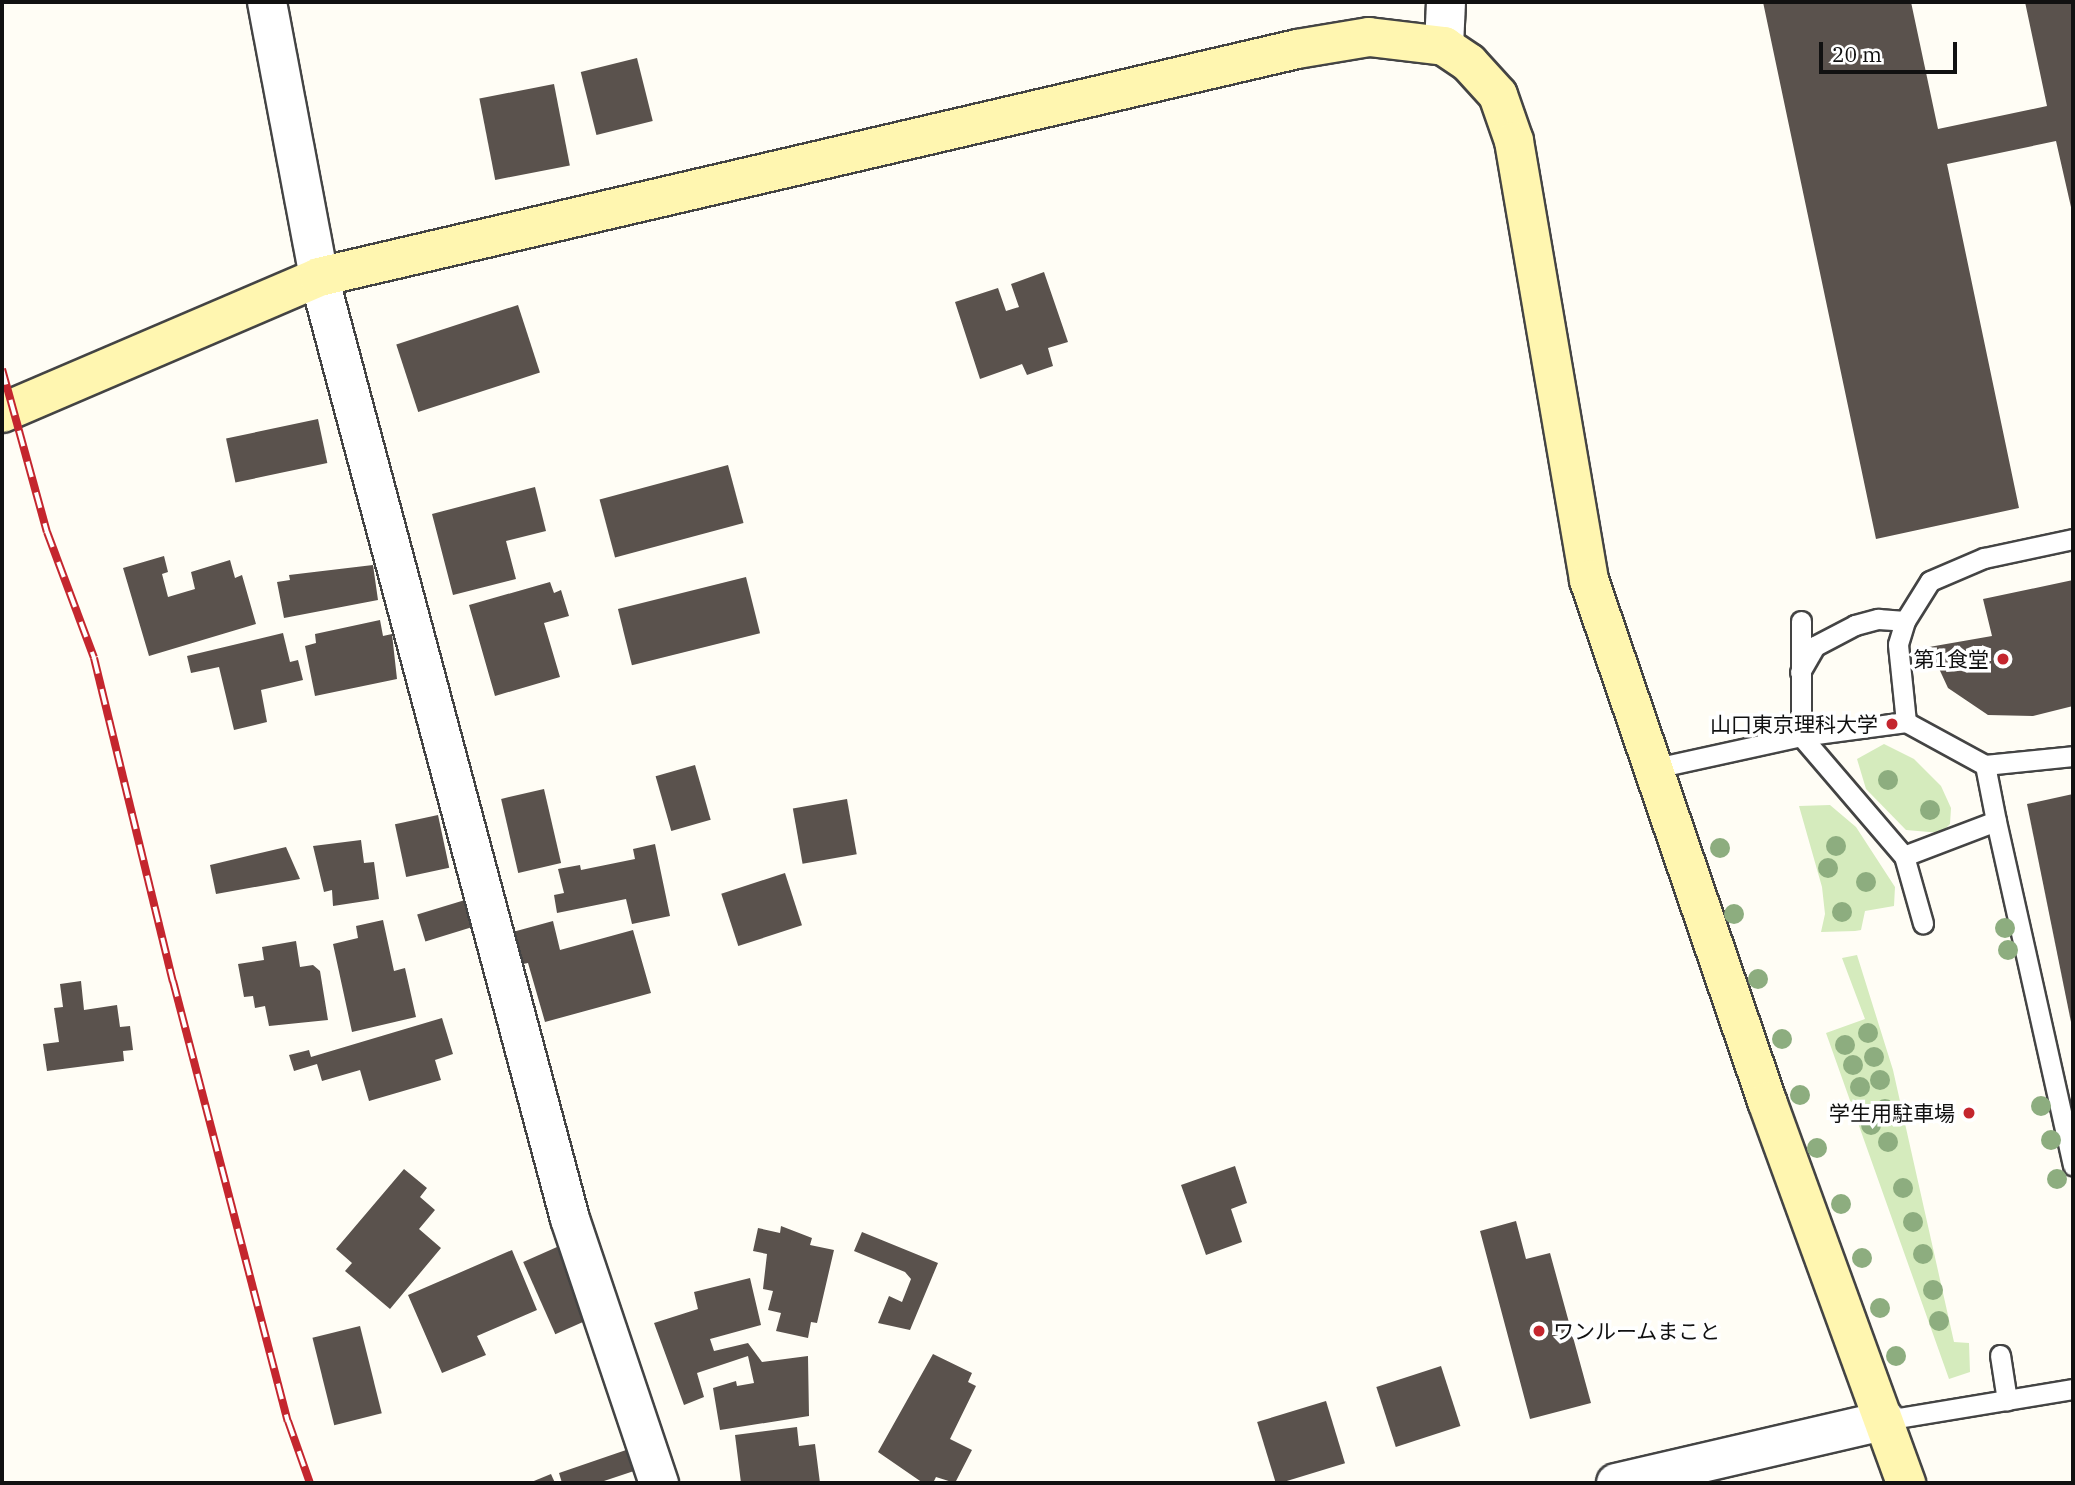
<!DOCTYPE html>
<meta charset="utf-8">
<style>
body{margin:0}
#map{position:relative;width:2075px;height:1485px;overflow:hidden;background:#fffdf5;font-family:"IBM Plex Serif","Noto Sans JP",serif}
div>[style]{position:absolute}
.green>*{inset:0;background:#d5ebbd}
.building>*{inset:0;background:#5a524d;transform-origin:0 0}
.roads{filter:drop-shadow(2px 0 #444) drop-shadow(-2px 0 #444) drop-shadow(0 2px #444) drop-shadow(0 -2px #444)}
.lane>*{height:19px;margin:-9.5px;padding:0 9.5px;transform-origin:9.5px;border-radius:9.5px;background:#fff}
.street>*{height:38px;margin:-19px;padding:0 19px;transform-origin:19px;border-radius:19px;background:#fff}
.secondary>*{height:38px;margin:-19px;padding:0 19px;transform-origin:19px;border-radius:19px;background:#fff6b0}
.rail>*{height:8px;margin-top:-4px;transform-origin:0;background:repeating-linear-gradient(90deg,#fff 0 16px,#c4262e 0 32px);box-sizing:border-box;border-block:2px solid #c4262e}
.trees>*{width:20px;height:20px;margin:-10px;border-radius:50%;background:#8dad7f}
.dots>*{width:19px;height:19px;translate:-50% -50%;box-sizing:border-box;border:4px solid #fff;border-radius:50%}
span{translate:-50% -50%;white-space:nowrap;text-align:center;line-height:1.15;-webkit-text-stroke:7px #fff;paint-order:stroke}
.poi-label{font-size:21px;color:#111}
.right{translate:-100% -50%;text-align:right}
.left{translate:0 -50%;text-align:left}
.frame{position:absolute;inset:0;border:4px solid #111;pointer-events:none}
.scale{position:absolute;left:1819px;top:42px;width:138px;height:32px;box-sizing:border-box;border:4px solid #111;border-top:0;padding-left:9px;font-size:21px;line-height:24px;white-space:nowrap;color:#111;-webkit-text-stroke:5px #fff;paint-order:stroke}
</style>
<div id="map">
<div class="green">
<i style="clip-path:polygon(1884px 744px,1914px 759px,1941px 786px,1951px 808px,1950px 824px,1941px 833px,1906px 830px,1866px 789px,1857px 759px)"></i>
<i style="clip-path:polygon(1830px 805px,1856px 827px,1895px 887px,1894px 906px,1865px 911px,1861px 930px,1855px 931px,1821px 932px,1825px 914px,1822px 887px,1799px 806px)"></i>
<i style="clip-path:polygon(1857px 955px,1893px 1070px,1954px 1342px,1969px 1343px,1970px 1372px,1949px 1379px,1826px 1033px,1865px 1019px,1842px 958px)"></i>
</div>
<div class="building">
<i style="clip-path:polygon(1763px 2px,1911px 2px,1938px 129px,2047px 106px,2025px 2px,2073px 2px,2073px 216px,2056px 141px,1947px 164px,2019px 508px,1876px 539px)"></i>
<i style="left:637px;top:58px;width:65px;height:58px;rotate:76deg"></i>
<i style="left:554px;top:84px;width:83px;height:76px;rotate:79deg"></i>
<i style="clip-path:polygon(1044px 272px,1068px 342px,1048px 348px,1053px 366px,1027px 375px,1022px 364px,980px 379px,955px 302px,998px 288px,1006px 311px,1019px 307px,1011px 284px)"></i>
<i style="left:518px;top:305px;width:71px;height:128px;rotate:72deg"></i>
<i style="left:318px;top:419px;width:45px;height:94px;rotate:78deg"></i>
<i style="left:728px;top:465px;width:60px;height:133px;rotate:75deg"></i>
<i style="clip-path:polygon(535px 487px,546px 531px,506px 541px,516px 579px,453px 595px,432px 514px)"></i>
<i style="clip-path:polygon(164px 556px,168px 572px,162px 574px,168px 597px,195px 589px,191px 572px,230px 560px,235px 578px,242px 575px,256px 624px,149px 656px,123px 568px)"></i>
<i style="clip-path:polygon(373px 565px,378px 600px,284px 618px,277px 582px,290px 580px,289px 575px)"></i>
<i style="left:746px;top:577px;width:58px;height:132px;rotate:76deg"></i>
<i style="clip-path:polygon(2073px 580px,2073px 706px,2033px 716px,1988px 715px,1948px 688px,1929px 647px,1992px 636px,1983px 599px)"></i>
<i style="clip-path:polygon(550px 582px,554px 593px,561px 590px,569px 616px,544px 623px,560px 677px,495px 696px,469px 605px)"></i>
<i style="clip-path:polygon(380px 620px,383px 636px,392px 634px,397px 679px,315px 696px,305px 646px,316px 643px,315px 634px)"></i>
<i style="clip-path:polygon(283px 633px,290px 662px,298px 660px,303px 680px,261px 690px,267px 722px,234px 730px,219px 667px,191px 673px,187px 656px)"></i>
<i style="left:695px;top:765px;width:57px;height:41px;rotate:74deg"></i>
<i style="left:544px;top:789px;width:76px;height:44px;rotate:77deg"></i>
<i style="clip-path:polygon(2073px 794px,2073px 1027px,2072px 1027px,2027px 804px)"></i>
<i style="left:847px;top:799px;width:56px;height:55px;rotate:80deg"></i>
<i style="left:438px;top:815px;width:54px;height:44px;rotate:78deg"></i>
<i style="clip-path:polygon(361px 840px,364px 863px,374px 862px,379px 899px,333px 906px,332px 890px,324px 892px,313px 846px)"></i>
<i style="clip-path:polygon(655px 844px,670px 916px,632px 924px,626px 899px,557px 913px,554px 895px,564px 893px,558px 869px,580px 865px,581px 870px,635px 859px,633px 849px)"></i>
<i style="clip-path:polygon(286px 847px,300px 879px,216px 894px,210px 865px)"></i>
<i style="left:785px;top:873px;width:55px;height:67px;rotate:72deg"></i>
<i style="left:465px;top:900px;width:28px;height:50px;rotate:73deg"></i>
<i style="clip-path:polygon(383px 920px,394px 971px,405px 968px,416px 1017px,352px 1032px,333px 944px,358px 938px,356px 926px)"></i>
<i style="clip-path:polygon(553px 921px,560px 950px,633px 930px,651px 993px,545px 1022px,528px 963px,518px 965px,509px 933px)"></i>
<i style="clip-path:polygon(296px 941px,300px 967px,313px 965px,320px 971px,328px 1020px,269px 1026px,265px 1006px,255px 1008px,253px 996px,244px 997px,238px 964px,264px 960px,262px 947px)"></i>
<i style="clip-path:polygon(81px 981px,84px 1010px,117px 1005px,120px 1027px,130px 1026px,133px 1050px,123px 1051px,124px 1061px,47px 1071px,43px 1044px,59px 1042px,54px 1008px,63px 1007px,60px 984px)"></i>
<i style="clip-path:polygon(442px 1018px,453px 1054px,435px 1060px,441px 1080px,369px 1101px,360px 1070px,322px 1081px,317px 1064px,294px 1071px,289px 1055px,309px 1050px,311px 1057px)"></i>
<i style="clip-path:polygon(1235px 1166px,1247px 1203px,1231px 1209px,1242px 1242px,1206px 1255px,1181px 1185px)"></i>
<i style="clip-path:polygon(404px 1169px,427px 1188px,420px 1197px,435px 1210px,419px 1229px,441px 1248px,390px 1309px,345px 1271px,352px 1263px,336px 1249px)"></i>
<i style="clip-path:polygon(1516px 1221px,1526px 1259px,1550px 1253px,1591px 1403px,1530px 1419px,1480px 1231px)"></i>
<i style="clip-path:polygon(781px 1226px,812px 1238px,810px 1245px,834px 1250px,817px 1323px,811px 1322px,808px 1338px,776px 1331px,781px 1313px,768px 1310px,773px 1291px,763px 1289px,767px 1254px,753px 1251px,758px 1228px,780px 1233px)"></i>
<i style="clip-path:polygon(862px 1232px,938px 1263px,910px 1330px,878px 1323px,889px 1296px,902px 1302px,911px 1279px,905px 1272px,854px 1251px)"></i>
<i style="left:557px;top:1247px;width:79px;height:37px;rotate:66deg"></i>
<i style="clip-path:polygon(512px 1250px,537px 1310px,477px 1336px,486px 1355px,442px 1373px,408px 1295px)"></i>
<i style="clip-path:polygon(750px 1278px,761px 1325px,710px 1339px,714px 1351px,748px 1343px,762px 1362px,808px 1356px,809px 1416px,720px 1430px,713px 1388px,736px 1381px,737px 1386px,754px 1383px,748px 1356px,697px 1373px,704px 1397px,684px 1405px,654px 1323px,698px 1309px,694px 1292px)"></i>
<i style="left:360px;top:1326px;width:90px;height:49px;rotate:76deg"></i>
<i style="clip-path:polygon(933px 1354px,972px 1373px,968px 1382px,976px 1386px,950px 1439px,972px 1450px,955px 1483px,936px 1477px,933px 1483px,923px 1483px,878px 1452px)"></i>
<i style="left:1441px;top:1366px;width:63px;height:68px;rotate:72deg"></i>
<i style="left:1326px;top:1401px;width:65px;height:72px;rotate:73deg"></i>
<i style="clip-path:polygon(797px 1427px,799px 1446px,815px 1444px,820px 1483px,741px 1483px,735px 1435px)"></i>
<i style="clip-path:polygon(629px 1449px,637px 1470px,598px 1483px,562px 1483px,559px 1473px)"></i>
<i style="clip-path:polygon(551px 1474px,555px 1483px,529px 1483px)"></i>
</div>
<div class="roads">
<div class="lane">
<i style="left:1801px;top:621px;width:115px;rotate:90deg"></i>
<i style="left:1801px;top:736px;width:158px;rotate:49.4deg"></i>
<i style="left:1904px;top:856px;width:70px;rotate:74.2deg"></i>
<i style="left:1800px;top:672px;width:30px;rotate:-60deg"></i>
<i style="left:1815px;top:646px;width:45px;rotate:-27.7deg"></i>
<i style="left:1855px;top:625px;width:24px;rotate:-15deg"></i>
<i style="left:1878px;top:619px;width:27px;rotate:4deg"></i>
<i style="left:1906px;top:722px;width:78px;rotate:-95.9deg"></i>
<i style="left:1898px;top:644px;width:24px;rotate:-73deg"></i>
<i style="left:1905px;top:621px;width:47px;rotate:-58deg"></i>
<i style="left:1930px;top:581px;width:59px;rotate:-23.1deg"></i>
<i style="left:1984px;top:558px;width:91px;rotate:-12.1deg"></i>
<i style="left:1651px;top:769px;width:154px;rotate:-12.4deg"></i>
<i style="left:1801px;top:736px;width:106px;rotate:-7.6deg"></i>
<i style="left:1906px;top:722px;width:90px;rotate:28.6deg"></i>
<i style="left:1985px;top:765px;width:88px;rotate:-5.8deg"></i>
<i style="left:1996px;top:821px;width:353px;rotate:77.4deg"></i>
<i style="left:1904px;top:856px;width:98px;rotate:-20.8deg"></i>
<i style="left:1996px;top:821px;width:57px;rotate:-101.1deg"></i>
<i style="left:2000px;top:1355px;width:46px;rotate:81.2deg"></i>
<i style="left:1886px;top:1420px;width:190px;rotate:-9.4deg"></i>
</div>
<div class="street">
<i style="left:267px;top:2px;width:280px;rotate:79.3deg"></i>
<i style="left:319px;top:277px;width:975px;rotate:75.08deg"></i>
<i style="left:570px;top:1219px;width:279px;rotate:71.4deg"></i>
<i style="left:1444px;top:46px;width:44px;rotate:-87.4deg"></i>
<i style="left:1616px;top:1483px;width:277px;rotate:-13.1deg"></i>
</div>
<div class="secondary">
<i style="left:2px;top:413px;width:345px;rotate:-23.2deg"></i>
<i style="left:319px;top:277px;width:1004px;rotate:-13.12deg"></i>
<i style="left:1297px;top:49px;width:73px;rotate:-9.5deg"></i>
<i style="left:1369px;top:37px;width:76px;rotate:6.8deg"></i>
<i style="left:1444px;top:46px;width:30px;rotate:34deg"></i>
<i style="left:1469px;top:63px;width:43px;rotate:47.8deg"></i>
<i style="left:1498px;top:95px;width:49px;rotate:70.8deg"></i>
<i style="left:1514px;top:141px;width:445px;rotate:80.3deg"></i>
<i style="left:1589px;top:580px;width:551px;rotate:71.14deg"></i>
<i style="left:1767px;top:1101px;width:407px;rotate:70deg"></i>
</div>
</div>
<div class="rail">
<i style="left:2px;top:369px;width:169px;rotate:74.6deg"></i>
<i style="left:47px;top:532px;width:134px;rotate:69.5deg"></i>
<i style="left:94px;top:658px;width:333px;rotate:76.3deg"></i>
<i style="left:173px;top:981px;width:455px;rotate:75.4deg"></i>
<i style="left:288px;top:1421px;width:66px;rotate:70.5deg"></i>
</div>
<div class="trees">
<i style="left:1888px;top:780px"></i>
<i style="left:1930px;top:810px"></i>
<i style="left:1836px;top:846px"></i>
<i style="left:1720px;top:848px"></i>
<i style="left:1828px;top:868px"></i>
<i style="left:1866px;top:882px"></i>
<i style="left:1842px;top:912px"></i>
<i style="left:1734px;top:914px"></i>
<i style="left:2005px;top:928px"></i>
<i style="left:2008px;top:950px"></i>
<i style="left:1758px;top:979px"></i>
<i style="left:1868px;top:1033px"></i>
<i style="left:1782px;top:1039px"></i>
<i style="left:1845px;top:1045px"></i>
<i style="left:1874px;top:1057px"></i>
<i style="left:1853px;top:1065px"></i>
<i style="left:1880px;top:1080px"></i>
<i style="left:1860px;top:1087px"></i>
<i style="left:1800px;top:1095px"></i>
<i style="left:2041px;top:1106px"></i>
<i style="left:1885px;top:1109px"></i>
<i style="left:1871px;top:1125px"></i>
<i style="left:2051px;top:1140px"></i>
<i style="left:1888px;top:1142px"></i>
<i style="left:1817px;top:1148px"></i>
<i style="left:2057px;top:1179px"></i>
<i style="left:1903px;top:1188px"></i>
<i style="left:1841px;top:1204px"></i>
<i style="left:1913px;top:1222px"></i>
<i style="left:1923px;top:1254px"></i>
<i style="left:1862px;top:1258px"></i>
<i style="left:1933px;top:1290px"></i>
<i style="left:1880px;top:1308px"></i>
<i style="left:1939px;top:1321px"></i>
<i style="left:1896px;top:1356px"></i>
</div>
<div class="dots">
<i style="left:2003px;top:659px;background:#c4262e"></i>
<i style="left:1892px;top:724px;background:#c4262e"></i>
<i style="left:1969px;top:1113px;background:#c4262e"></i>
<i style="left:1539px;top:1331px;background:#c4262e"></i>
</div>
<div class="poi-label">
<span class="right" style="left:1989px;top:659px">第1食堂</span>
<span class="right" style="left:1878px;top:724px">山口東京理科大学</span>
<span class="right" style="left:1955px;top:1113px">学生用駐車場</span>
<span class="left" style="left:1553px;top:1331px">ワンルームまこと</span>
</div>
<div class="frame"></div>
<div class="scale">20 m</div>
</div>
